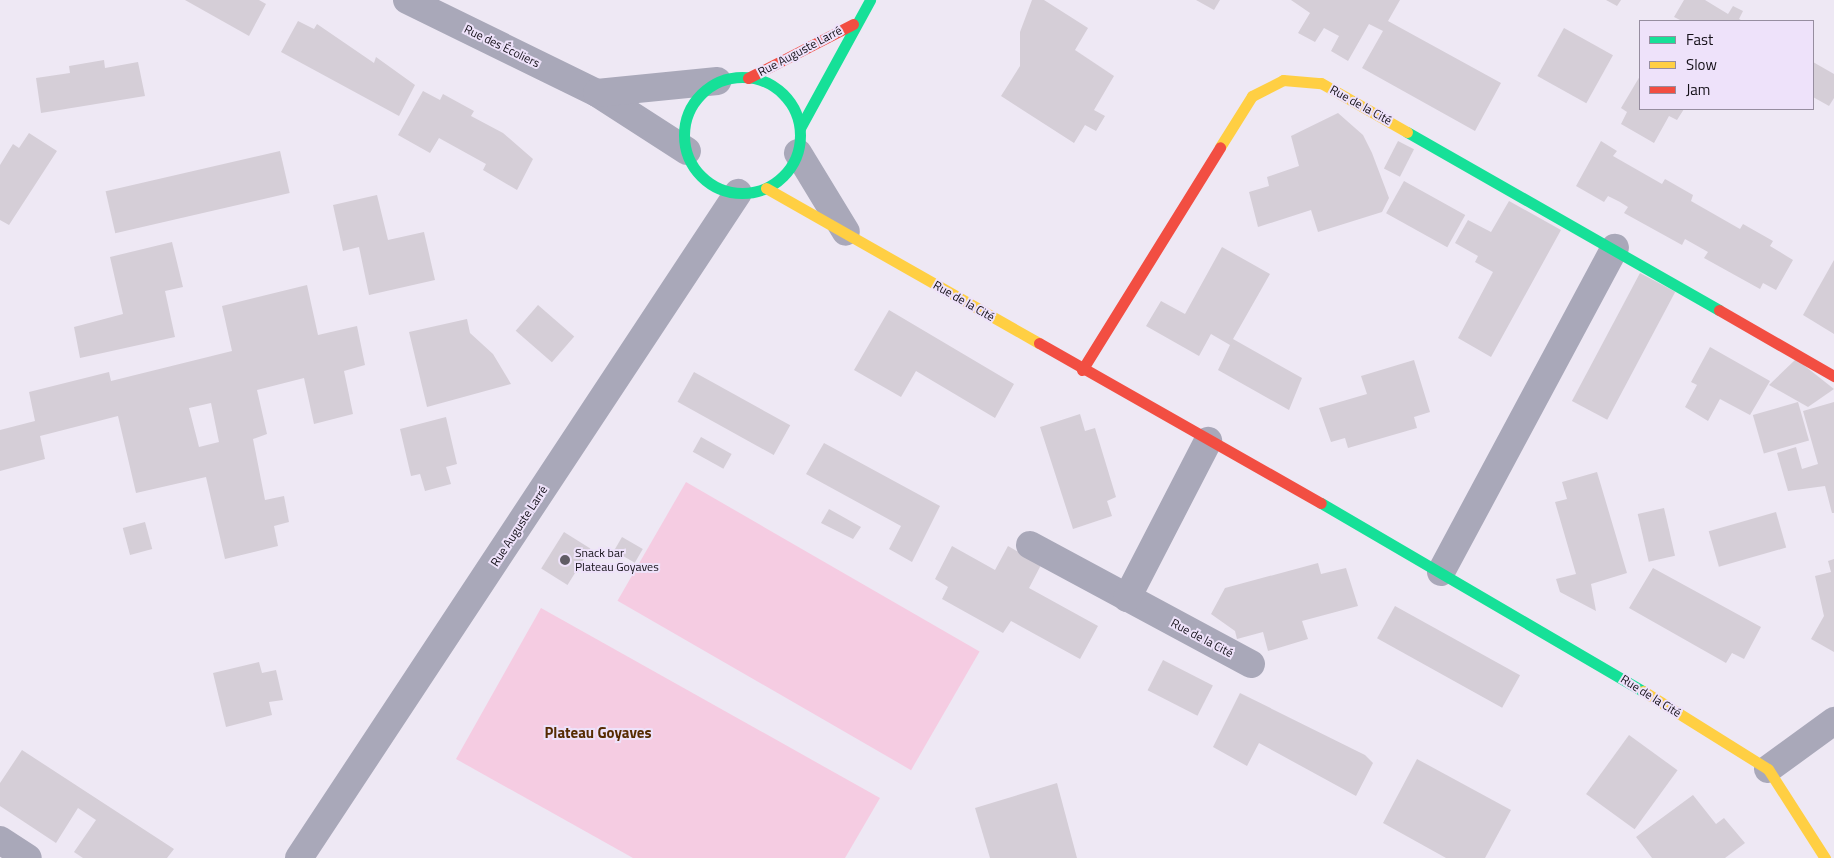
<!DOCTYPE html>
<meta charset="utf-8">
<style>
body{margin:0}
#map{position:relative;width:1834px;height:858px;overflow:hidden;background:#eee8f4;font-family:"Titillium Web",sans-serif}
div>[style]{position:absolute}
.green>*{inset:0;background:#f5cce2;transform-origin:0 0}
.building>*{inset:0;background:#d5ced7;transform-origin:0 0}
.street>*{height:28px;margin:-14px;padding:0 14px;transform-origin:14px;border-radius:14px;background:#a9a8b9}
.fast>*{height:11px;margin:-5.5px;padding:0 5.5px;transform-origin:5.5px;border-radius:5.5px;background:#16e098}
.fast>.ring{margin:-5.5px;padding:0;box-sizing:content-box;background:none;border:11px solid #16e098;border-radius:50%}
.slow>*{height:11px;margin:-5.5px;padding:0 5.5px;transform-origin:5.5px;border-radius:5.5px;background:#ffcf43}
.jam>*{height:11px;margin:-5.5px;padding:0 5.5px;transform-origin:5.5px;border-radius:5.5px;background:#f24e42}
.dots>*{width:14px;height:14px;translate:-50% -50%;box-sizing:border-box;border:2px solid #eee2fa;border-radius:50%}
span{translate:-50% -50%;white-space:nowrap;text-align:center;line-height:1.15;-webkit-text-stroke:4px #eee2fa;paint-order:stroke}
.street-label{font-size:12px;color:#141018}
.poi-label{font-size:12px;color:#141018}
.left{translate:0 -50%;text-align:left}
.quarter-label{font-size:15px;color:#552b01;font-weight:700}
.legend{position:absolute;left:1639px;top:20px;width:175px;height:90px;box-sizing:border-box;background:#eee2fa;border:1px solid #978ea0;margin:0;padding:6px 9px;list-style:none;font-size:15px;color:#141018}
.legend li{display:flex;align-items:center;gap:10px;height:25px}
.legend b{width:25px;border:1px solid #978ea0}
</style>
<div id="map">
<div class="green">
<i style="left:686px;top:482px;width:339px;height:137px;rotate:30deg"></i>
<i style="clip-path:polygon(541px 608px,880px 798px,845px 858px,633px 858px,456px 759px)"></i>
</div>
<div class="building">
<i style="clip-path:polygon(185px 0,259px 0,266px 4px,249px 36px)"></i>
<i style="clip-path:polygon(1032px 0,1044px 0,1088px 28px,1075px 50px,1114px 76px,1094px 110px,1105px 116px,1096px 131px,1085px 125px,1074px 143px,1001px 96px,1020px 66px,1020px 32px)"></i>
<i style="clip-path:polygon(1196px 0,1220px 0,1214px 10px)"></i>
<i style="clip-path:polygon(1291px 0,1400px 0,1388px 21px,1501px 83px,1475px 131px,1362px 68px,1383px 31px,1369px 24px,1348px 61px,1331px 51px,1339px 36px,1324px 28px,1315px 42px,1298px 33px,1310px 13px)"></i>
<i style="clip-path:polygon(1606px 0,1621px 0,1617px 6px)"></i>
<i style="clip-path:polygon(1684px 0,1705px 0,1728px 14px,1733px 6px,1743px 11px,1739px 19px,1743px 21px,1682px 21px,1674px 17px)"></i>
<i style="clip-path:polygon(298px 21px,314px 29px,317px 24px,374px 63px,376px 57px,415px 85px,399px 116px,281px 52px)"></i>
<i style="left:1564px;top:28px;width:56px;height:55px;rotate:29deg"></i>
<i style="clip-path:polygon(104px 60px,105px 68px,138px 62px,145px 96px,41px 113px,36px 78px,70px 73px,69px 66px)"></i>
<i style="clip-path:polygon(1813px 62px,1834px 74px,1834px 98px,1829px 106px,1813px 97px)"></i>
<i style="clip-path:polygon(1640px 76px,1640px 109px,1684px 109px,1677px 120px,1669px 116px,1654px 143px,1621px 124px,1627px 112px,1621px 108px)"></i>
<i style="clip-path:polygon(423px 91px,440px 100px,443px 94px,474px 111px,471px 116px,503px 133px,533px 159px,517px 190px,483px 170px,486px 164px,439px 138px,430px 153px,398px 135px)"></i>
<i style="clip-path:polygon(1338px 113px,1363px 135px,1372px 153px,1389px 198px,1382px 212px,1318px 232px,1311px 210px,1258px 227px,1249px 192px,1269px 186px,1267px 177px,1299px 166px,1291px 136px)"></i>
<i style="clip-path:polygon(29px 133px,57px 151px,9px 225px,0 220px,0 165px,13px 144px,19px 148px)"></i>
<i style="left:1398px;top:141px;width:18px;height:31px;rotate:27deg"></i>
<i style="clip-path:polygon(1601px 141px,1617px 151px,1613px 156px,1662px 184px,1665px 179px,1693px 195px,1691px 201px,1740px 229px,1743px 224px,1773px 241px,1770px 246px,1793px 260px,1776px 290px,1763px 283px,1760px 289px,1704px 258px,1708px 252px,1685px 239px,1682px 245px,1624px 213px,1628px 207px,1620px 202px,1608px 196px,1604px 202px,1576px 186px)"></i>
<i style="left:280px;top:151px;width:43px;height:179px;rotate:77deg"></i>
<i style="left:1404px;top:181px;width:70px;height:37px;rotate:29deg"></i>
<i style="clip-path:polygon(377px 195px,388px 240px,424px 232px,435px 280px,369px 295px,359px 247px,343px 251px,333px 205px)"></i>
<i style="clip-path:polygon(1509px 201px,1561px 230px,1491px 357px,1458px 338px,1493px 272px,1475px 262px,1478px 256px,1455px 243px,1468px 220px,1491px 232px)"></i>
<i style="clip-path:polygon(172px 242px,183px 287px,165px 291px,175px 337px,80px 358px,74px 327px,123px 314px,110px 257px)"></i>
<i style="clip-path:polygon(1222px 247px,1270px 274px,1233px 339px,1302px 378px,1289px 410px,1218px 370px,1230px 345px,1211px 334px,1199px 356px,1146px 326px,1161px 301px,1185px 314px)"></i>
<i style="clip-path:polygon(1834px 260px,1834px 334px,1803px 315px)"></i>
<i style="left:1640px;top:273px;width:40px;height:145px;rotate:28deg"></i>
<i style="clip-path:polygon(evenodd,307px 285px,318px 335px,357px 326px,365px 365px,344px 371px,353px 414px,314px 424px,304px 378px,257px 390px,267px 434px,253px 439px,265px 500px,284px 496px,289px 522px,274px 526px,278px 546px,225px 559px,206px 477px,136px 493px,118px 416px,40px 436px,45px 459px,0 471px,0 430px,35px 421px,29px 392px,109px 372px,111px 381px,232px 351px,222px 306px,307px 285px,211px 403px,219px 442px,199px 447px,189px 408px,211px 403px)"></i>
<i style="left:538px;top:305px;width:48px;height:34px;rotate:41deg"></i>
<i style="clip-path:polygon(889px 310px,1014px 384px,995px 418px,916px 371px,901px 397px,854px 370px)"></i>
<i style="clip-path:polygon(467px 319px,470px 333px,493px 354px,511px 384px,427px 407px,409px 332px)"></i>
<i style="clip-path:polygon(1710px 347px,1770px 381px,1750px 415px,1720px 399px,1708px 421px,1685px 407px,1697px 385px,1691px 382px)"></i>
<i style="clip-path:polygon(1796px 359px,1834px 389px,1808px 407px,1769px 385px)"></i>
<i style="clip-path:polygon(1414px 360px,1430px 412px,1414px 417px,1417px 428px,1348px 448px,1345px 438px,1331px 442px,1319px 408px,1367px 394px,1361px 376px)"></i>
<i style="left:694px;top:372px;width:110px;height:34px;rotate:29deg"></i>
<i style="left:1798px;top:402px;width:40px;height:47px;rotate:74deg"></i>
<i style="clip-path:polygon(1834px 402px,1834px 513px,1832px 513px,1825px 486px,1788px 491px,1777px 453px,1796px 447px,1802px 469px,1818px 464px,1803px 411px)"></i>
<i style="clip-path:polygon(1080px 414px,1085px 431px,1095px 428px,1116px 497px,1107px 501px,1112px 516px,1073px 529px,1040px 427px)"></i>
<i style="clip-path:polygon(446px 417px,457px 464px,446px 467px,451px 484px,425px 491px,420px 474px,411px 476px,400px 429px)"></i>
<i style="left:701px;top:437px;width:35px;height:17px;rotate:29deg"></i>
<i style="clip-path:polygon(824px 443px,940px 506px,912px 562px,889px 549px,901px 526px,806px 474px)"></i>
<i style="clip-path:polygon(1597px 472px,1627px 573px,1591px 584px,1596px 611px,1560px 592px,1556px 579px,1576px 574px,1555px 502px,1567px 499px,1562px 482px)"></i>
<i style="left:1664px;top:508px;width:49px;height:27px;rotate:77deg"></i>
<i style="clip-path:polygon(829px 509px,861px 527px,853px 539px,821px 523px)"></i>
<i style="left:1776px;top:512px;width:37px;height:70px;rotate:74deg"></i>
<i style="left:145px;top:522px;width:28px;height:23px;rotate:75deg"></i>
<i style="left:564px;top:532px;width:31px;height:43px;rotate:32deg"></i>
<i style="left:622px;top:537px;width:24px;height:16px;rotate:30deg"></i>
<i style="clip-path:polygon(952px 546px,995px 570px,1008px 546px,1041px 565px,1029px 588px,1098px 626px,1080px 659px,1011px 621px,1003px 633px,942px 599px,948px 587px,935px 579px)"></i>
<i style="clip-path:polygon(1834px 559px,1834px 652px,1811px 639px,1824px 616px,1815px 576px,1831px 572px,1828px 561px)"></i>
<i style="clip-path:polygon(1318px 563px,1321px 574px,1346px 568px,1358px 606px,1302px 621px,1308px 639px,1268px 651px,1263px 632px,1237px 639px,1235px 631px,1211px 614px,1225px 588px)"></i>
<i style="clip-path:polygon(1653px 568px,1761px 627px,1744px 659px,1732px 653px,1726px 663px,1629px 608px)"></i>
<i style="left:1395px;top:606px;width:143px;height:37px;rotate:29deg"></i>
<i style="left:1163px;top:660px;width:56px;height:34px;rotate:27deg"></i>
<i style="clip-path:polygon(259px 662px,262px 673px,276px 670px,283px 700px,269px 702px,272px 715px,226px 727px,213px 673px)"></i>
<i style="clip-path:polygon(1240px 693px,1365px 755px,1373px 763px,1356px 796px,1259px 743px,1247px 766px,1213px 747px)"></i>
<i style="left:1629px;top:735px;width:60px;height:73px;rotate:36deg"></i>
<i style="clip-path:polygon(22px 750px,174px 849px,167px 858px,83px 858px,74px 852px,96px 820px,78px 808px,56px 843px,0 806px,0 783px)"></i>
<i style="clip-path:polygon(1417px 759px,1511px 810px,1485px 858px,1446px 858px,1383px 823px)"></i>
<i style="clip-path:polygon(1057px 783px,1077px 858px,990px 858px,975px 808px)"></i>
<i style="clip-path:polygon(1693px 795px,1716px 824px,1724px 818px,1745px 843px,1725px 858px,1652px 858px,1636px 837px)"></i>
</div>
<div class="street">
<i style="left:407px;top:0;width:212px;rotate:26.1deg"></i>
<i style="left:597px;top:93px;width:107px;rotate:32.8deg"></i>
<i style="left:597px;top:93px;width:121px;rotate:-5.7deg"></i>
<i style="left:798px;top:153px;width:92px;rotate:58.7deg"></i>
<i style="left:1030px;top:545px;width:251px;rotate:28.3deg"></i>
<i style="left:1441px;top:572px;width:368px;rotate:-61.8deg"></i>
<i style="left:1127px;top:598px;width:177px;rotate:-62.7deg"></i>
<i style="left:1768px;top:769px;width:82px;rotate:-36deg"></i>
<i style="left:0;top:840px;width:33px;rotate:33deg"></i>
<i style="left:299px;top:858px;width:797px;rotate:-56.57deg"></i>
</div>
<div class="fast">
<i class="ring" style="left:684px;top:77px;width:105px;height:105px"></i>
<i style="left:800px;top:128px;width:146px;rotate:-61.3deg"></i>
<i style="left:1407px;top:132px;width:359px;rotate:29.7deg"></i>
<i style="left:1321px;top:503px;width:373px;rotate:30.3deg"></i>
</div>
<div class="slow">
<i style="left:1220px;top:147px;width:60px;rotate:-57.9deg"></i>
<i style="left:1252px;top:96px;width:35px;rotate:-27deg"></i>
<i style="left:1283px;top:80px;width:38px;rotate:5deg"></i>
<i style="left:1321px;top:83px;width:99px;rotate:29.7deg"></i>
<i style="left:766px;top:188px;width:314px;rotate:29.6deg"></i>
<i style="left:1643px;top:691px;width:147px;rotate:32deg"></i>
<i style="left:1768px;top:769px;width:106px;rotate:57.4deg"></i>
</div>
<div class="jam">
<i style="left:748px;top:78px;width:118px;rotate:-27.2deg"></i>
<i style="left:1719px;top:310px;width:133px;rotate:29.9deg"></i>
<i style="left:1039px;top:343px;width:324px;rotate:29.6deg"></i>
<i style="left:1082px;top:370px;width:262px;rotate:-58.2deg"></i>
</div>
<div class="dots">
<i style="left:565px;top:560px;background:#605c65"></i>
</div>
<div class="street-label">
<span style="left:502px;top:46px;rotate:26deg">Rue des Écoliers</span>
<span style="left:800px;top:51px;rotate:-28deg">Rue Auguste Larré</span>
<span style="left:1361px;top:105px;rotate:29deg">Rue de la Cité</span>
<span style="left:964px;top:301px;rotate:30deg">Rue de la Cité</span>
<span style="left:519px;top:526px;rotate:-57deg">Rue Auguste Larré</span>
<span style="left:1202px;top:638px;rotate:28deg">Rue de la Cité</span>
<span style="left:1651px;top:696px;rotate:32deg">Rue de la Cité</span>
</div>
<div class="poi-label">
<span class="left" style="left:575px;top:560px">Snack bar<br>Plateau Goyaves</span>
</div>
<div class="quarter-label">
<span style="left:598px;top:733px">Plateau Goyaves</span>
</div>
<ul class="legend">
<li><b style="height:6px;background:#16e098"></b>Fast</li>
<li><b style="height:6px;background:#ffcf43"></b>Slow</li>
<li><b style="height:6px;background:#f24e42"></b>Jam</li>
</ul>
</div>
